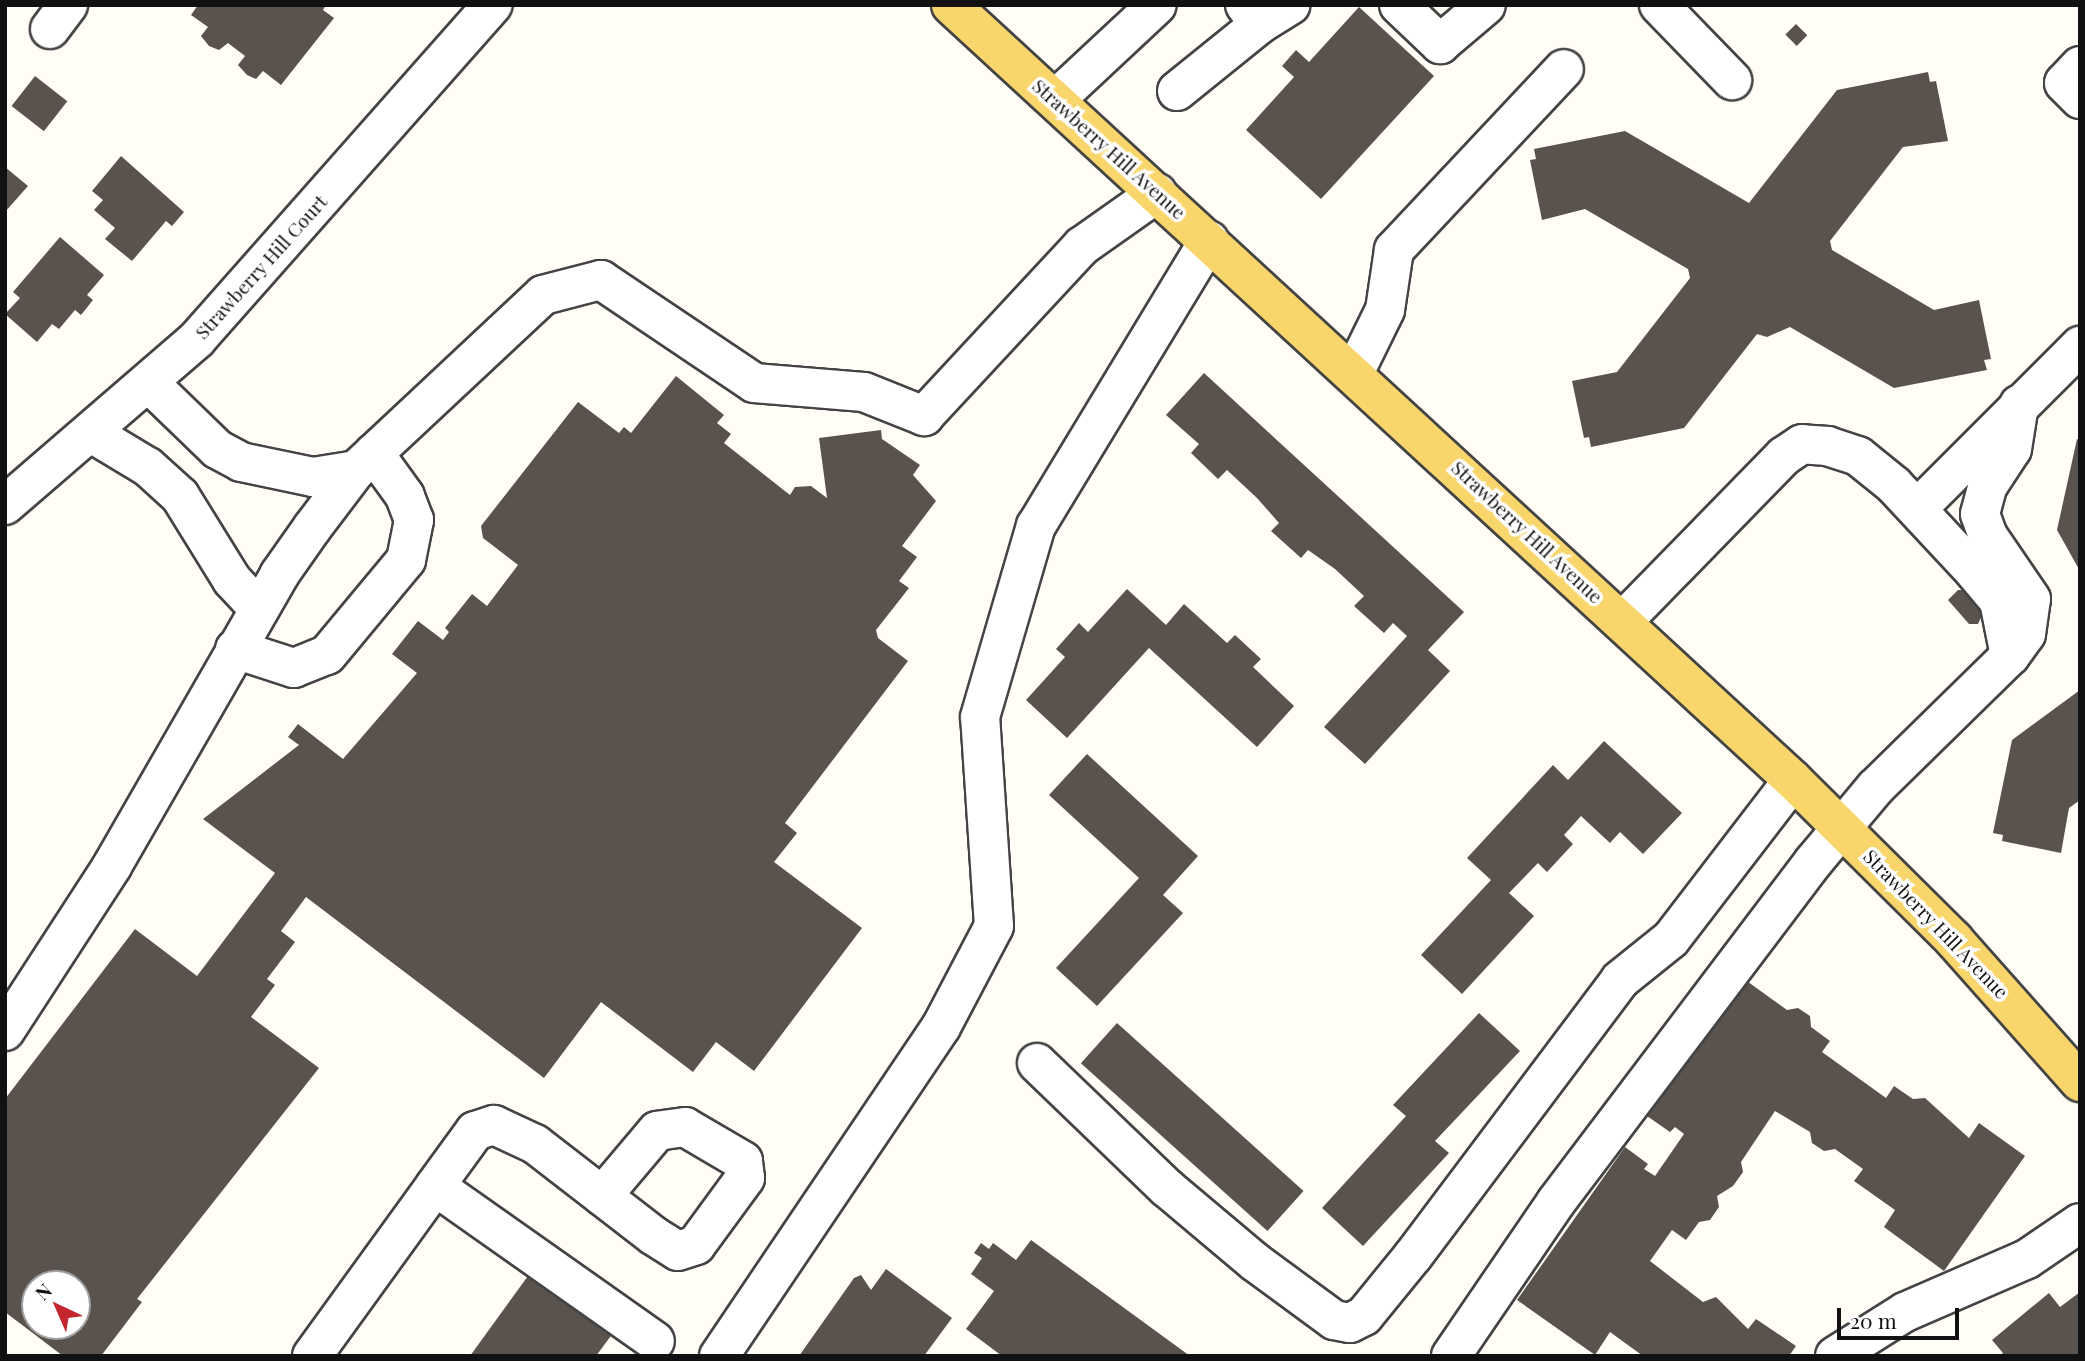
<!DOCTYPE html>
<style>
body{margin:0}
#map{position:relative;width:2085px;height:1361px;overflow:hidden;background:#fffdf5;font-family:"Playfair Display",serif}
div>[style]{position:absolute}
.building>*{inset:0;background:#5a524d;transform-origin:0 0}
.roads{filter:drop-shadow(2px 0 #444) drop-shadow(-2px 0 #444) drop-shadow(0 2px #444) drop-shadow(0 -2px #444)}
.minor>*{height:38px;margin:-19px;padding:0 19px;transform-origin:19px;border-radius:19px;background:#fff}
.major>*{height:38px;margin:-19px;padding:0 19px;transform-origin:19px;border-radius:19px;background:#f9d66b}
span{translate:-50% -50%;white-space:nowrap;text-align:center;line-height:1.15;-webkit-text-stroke:7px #fff;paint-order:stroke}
.street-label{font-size:19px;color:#111}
.frame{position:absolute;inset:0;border:7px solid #111;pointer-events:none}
.north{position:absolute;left:21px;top:1270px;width:70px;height:70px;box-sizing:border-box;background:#fff;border:2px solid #a0a0a0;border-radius:50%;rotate:316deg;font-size:19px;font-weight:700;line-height:28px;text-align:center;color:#111}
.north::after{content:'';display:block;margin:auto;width:24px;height:32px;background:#c4262e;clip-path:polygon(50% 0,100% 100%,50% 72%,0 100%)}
.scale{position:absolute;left:1837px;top:1308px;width:122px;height:32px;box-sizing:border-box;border:4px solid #111;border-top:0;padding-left:9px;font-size:21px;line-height:24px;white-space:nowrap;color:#111;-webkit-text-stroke:5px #fff;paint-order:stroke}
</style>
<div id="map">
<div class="building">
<i style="clip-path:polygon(198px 5px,326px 5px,323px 10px,334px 18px,281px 85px,263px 71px,256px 79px,247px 75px,238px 65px,245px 56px,228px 43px,219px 50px,209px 46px,201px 36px,208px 27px,191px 15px)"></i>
<i style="clip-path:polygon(1359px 7px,1434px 76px,1321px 199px,1246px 130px,1294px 77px,1282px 66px,1296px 50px,1309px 62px)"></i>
<i style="left:1796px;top:24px;width:16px;height:15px;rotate:45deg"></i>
<i style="clip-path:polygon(1928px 72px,1930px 82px,1936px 81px,1948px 141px,1903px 147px,1830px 241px,1832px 250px,1934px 310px,1979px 300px,1991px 359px,1984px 360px,1987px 370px,1894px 388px,1790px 327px,1767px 337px,1757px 334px,1684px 428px,1591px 447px,1589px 437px,1584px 438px,1572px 381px,1617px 372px,1690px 278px,1688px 269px,1585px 209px,1542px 220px,1530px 160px,1536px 159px,1534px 149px,1625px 131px,1749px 203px,1837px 90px)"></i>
<i style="left:35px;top:76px;width:41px;height:38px;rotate:38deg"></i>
<i style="clip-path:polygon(121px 156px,184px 212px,172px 226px,166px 221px,132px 261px,105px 239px,115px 228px,94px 210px,103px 200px,92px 191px)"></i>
<i style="clip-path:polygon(5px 167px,28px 186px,5px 212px)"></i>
<i style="clip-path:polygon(60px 237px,104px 275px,87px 295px,93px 300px,81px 315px,75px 310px,59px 329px,52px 324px,37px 342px,5px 314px,20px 298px,13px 292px)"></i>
<i style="clip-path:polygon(1204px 373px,1464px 612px,1428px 650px,1450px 671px,1365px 764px,1324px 727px,1407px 636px,1393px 623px,1384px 633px,1354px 606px,1364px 596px,1335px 569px,1308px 550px,1301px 558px,1271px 531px,1279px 523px,1257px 498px,1227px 470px,1218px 479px,1191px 453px,1199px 444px,1166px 415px)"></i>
<i style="clip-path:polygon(evenodd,676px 376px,724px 415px,717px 423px,731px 434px,724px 443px,790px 495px,795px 487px,811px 486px,827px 498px,819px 438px,881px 430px,882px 439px,920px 465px,913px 475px,936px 501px,902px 546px,917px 557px,899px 581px,909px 588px,876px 630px,878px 638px,908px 661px,785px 823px,797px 833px,774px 862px,862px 928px,754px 1071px,716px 1042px,693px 1072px,601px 1002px,544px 1078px,306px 897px,281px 931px,295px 942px,267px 979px,275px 985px,251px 1017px,319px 1068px,137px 1299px,142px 1302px,101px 1356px,63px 1356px,5px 1312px,5px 1099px,135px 929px,197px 976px,275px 873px,203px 819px,299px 745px,288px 737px,298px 724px,343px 759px,417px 673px,392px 654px,418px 621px,443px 640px,449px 632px,445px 628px,472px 594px,487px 606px,518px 565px,483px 538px,481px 526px,578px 402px,619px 433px,624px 427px,631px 433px,676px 376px,35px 1284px,77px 1284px,77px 1326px,35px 1326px,35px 1284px)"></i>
<i style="clip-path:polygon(2077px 439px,2080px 440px,2080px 571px,2057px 530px)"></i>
<i style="clip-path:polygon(1127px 589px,1166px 625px,1184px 604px,1227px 643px,1235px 635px,1261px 659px,1253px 667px,1294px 706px,1257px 747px,1149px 648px,1067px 738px,1026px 700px,1065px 657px,1056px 649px,1079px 623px,1088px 632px)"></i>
<i style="clip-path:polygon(1958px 590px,1967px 590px,1985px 609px,1978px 624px,1969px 624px,1948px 600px)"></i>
<i style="clip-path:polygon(2080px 690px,2080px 800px,2069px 808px,2061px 853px,2002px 841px,2003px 835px,1993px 833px,2012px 740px)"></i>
<i style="clip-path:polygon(1604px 741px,1682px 813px,1643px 854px,1620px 832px,1610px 843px,1581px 816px,1564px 835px,1573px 844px,1547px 872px,1538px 863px,1509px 893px,1534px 916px,1462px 994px,1421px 955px,1491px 880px,1467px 858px,1553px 765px,1568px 780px)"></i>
<i style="clip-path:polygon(1087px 754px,1198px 856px,1163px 895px,1183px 913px,1097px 1006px,1056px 968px,1139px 878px,1049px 795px)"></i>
<i style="clip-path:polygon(1744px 979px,1787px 1010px,1798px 1008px,1810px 1016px,1811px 1027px,1830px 1041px,1822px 1052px,1886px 1098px,1894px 1086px,1913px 1099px,1925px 1098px,1969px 1138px,1979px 1123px,2025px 1156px,1944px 1271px,1884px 1227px,1895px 1210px,1854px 1181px,1863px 1169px,1835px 1149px,1824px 1151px,1812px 1143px,1810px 1132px,1775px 1111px,1741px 1162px,1743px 1172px,1733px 1186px,1717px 1196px,1719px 1207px,1710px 1220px,1699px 1222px,1686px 1240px,1672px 1230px,1650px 1261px,1703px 1302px,1716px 1297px,1748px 1329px,1756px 1319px,1796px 1346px,1789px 1356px,1643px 1356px,1610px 1332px,1595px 1355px,1517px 1300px,1625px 1147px,1648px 1164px,1644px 1169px,1655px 1176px,1684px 1134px,1675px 1127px,1670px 1132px,1647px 1116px)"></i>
<i style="clip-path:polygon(1479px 1013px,1520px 1051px,1435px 1141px,1449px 1153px,1363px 1246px,1322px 1208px,1406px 1116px,1393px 1105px)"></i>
<i style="left:1117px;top:1023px;width:251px;height:54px;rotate:42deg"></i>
<i style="clip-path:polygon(1031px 1240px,1190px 1356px,1002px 1356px,966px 1329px,994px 1291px,971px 1274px,982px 1258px,974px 1253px,981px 1243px,989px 1249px,993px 1243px,1016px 1260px)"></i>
<i style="clip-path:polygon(533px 1269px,616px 1329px,596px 1356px,470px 1356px)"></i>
<i style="clip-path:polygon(886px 1269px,952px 1318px,924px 1356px,799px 1356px,854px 1278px,861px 1275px,871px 1290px)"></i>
<i style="clip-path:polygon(2080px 1292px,2080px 1356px,1999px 1356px,2003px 1353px,1992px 1340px,2049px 1293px,2060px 1307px)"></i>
</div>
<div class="roads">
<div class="minor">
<i style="left:1245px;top:5px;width:24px;rotate:52deg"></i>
<i style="left:1260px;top:24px;width:36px;rotate:-32deg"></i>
<i style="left:1399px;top:5px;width:57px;rotate:43.6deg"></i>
<i style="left:1440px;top:44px;width:60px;rotate:-40.3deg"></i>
<i style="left:1659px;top:5px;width:105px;rotate:45.8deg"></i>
<i style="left:50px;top:29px;width:30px;rotate:-53deg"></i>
<i style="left:2080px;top:66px;width:23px;rotate:133deg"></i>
<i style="left:2064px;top:83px;width:23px;rotate:45deg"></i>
<i style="left:1177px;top:91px;width:107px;rotate:-38.9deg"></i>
<i style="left:1055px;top:100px;width:139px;rotate:-43deg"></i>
<i style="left:1354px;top:373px;width:70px;rotate:-63.8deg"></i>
<i style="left:1385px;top:310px;width:61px;rotate:-81.5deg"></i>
<i style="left:1394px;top:250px;width:248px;rotate:-46.8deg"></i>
<i style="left:150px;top:384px;width:93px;rotate:44.1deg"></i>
<i style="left:217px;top:449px;width:27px;rotate:28deg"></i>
<i style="left:241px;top:462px;width:74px;rotate:11.8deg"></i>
<i style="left:313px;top:477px;width:44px;rotate:-9.2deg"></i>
<i style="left:93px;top:434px;width:64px;rotate:31deg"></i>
<i style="left:148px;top:467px;width:43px;rotate:42.2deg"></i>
<i style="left:180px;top:496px;width:99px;rotate:58.2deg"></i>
<i style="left:232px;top:580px;width:40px;rotate:47deg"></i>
<i style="left:5px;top:505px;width:254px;rotate:-40.8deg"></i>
<i style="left:197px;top:339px;width:446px;rotate:-48.5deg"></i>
<i style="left:1917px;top:509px;width:231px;rotate:-45deg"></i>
<i style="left:235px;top:649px;width:62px;rotate:17.9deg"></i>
<i style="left:294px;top:668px;width:35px;rotate:-22deg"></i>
<i style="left:327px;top:655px;width:124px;rotate:-50.3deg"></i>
<i style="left:406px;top:560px;width:41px;rotate:-78.7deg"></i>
<i style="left:414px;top:520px;width:26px;rotate:-111deg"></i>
<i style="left:405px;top:496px;width:53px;rotate:-125.8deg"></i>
<i style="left:2010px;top:656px;width:27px;rotate:-54deg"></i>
<i style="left:2026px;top:634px;width:35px;rotate:-82deg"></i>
<i style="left:2031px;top:599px;width:76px;rotate:-124.3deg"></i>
<i style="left:1988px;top:536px;width:23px;rotate:-110deg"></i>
<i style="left:1980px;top:514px;width:28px;rotate:-75deg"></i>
<i style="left:1987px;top:487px;width:45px;rotate:-56.7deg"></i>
<i style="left:2012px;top:449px;width:45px;rotate:-81deg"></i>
<i style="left:5px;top:1031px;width:197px;rotate:-57deg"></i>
<i style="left:112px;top:866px;width:336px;rotate:-60.1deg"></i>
<i style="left:279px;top:575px;width:57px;rotate:-54.9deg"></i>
<i style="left:312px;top:528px;width:73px;rotate:-52.8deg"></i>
<i style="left:356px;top:470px;width:256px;rotate:-43.1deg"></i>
<i style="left:543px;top:295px;width:60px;rotate:-14.5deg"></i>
<i style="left:601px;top:280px;width:184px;rotate:33.9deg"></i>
<i style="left:754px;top:383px;width:110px;rotate:4.7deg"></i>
<i style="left:864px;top:392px;width:65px;rotate:21.8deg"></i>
<i style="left:924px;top:416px;width:232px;rotate:-47.1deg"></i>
<i style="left:1082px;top:246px;width:92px;rotate:-35.2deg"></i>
<i style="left:1037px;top:1063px;width:180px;rotate:43.9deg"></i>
<i style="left:1167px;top:1188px;width:115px;rotate:40.1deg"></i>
<i style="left:1255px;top:1262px;width:98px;rotate:36.3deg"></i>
<i style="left:1334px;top:1320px;width:16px;rotate:11deg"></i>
<i style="left:1350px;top:1323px;width:16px;rotate:-27deg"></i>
<i style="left:1364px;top:1316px;width:77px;rotate:-50.8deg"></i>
<i style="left:1413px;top:1256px;width:345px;rotate:-53.1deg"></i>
<i style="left:1620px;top:980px;width:65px;rotate:-38.8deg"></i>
<i style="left:1671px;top:939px;width:200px;rotate:-52.5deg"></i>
<i style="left:435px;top:1186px;width:68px;rotate:-54deg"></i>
<i style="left:475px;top:1131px;width:20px;rotate:-18deg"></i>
<i style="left:494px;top:1125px;width:45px;rotate:24.9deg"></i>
<i style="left:535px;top:1144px;width:150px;rotate:37.7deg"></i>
<i style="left:654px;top:1236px;width:28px;rotate:32deg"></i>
<i style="left:678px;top:1251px;width:19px;rotate:-18deg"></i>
<i style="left:696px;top:1245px;width:83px;rotate:-53.8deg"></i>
<i style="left:745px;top:1178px;width:17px;rotate:-97deg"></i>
<i style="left:743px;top:1161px;width:67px;rotate:-149.6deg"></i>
<i style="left:685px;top:1127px;width:28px;rotate:172deg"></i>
<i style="left:657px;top:1131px;width:85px;rotate:130.2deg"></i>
<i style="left:312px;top:1356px;width:210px;rotate:-54.1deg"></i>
<i style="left:435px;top:1186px;width:269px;rotate:35.2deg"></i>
<i style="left:719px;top:1356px;width:397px;rotate:-56deg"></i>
<i style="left:941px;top:1027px;width:114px;rotate:-62.3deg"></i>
<i style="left:994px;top:926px;width:209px;rotate:-93.8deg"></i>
<i style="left:980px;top:717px;width:199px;rotate:-73.7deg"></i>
<i style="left:1036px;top:526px;width:334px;rotate:-58.8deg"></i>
<i style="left:1451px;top:1356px;width:186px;rotate:-55.7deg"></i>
<i style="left:1556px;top:1202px;width:428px;rotate:-52.9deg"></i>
<i style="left:1814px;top:861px;width:95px;rotate:-50.1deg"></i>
<i style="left:1875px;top:788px;width:189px;rotate:-44.4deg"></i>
<i style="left:2010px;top:656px;width:56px;rotate:-101.3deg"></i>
<i style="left:1999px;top:601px;width:38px;rotate:-130deg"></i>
<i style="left:1975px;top:572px;width:119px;rotate:-133deg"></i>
<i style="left:1894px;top:485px;width:46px;rotate:-141.1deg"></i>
<i style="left:1858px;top:456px;width:32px;rotate:-162deg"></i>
<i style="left:1828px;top:446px;width:26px;rotate:-176deg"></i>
<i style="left:1802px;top:444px;width:22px;rotate:146deg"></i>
<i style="left:1784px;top:456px;width:229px;rotate:134.3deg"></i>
<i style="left:1835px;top:1356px;width:83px;rotate:-32.2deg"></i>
<i style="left:1905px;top:1312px;width:133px;rotate:-23.5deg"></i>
<i style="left:2027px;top:1259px;width:64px;rotate:-34.2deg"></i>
</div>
<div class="major">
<i style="left:951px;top:5px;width:1144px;rotate:42.63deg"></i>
<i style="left:1793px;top:780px;width:227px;rotate:44.8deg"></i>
<i style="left:1954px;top:940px;width:190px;rotate:48.4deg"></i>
</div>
</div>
<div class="street-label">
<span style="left:1109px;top:149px;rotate:42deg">Strawberry Hill Avenue</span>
<span style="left:261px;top:267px;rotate:-48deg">Strawberry Hill Court</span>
<span style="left:1527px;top:532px;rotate:43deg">Strawberry Hill Avenue</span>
<span style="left:1936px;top:924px;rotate:46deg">Strawberry Hill Avenue</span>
</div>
<div class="frame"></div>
<div class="north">N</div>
<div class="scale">20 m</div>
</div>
